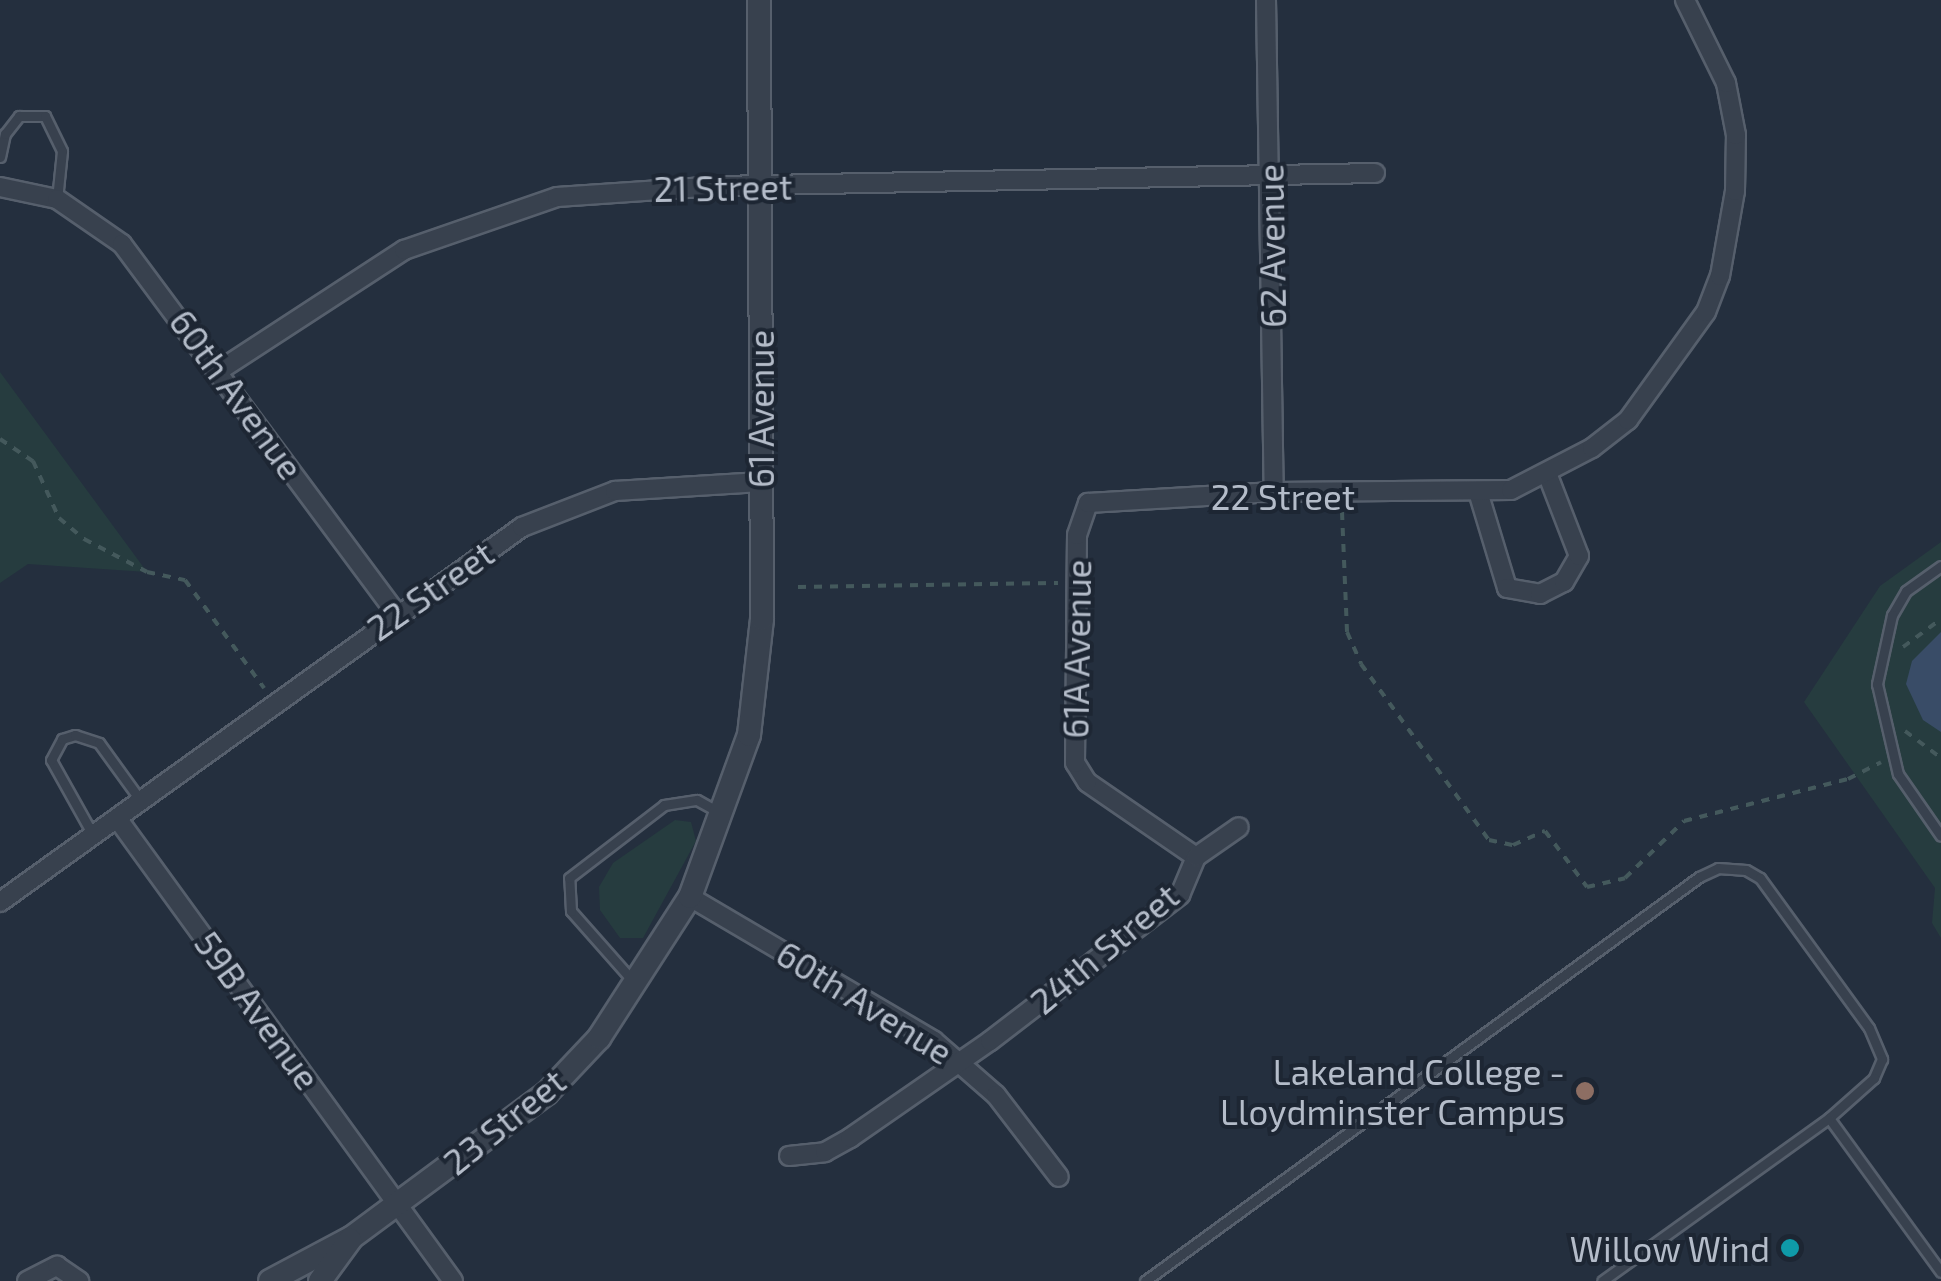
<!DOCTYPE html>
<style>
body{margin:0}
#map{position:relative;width:1941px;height:1281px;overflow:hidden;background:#242f3e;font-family:"Exo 2",sans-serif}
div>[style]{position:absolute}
.green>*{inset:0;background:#263c3f}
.water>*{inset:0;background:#394c67}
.path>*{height:4px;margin-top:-2px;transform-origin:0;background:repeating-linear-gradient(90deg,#44595c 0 8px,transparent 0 16px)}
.roads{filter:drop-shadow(2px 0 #565f6c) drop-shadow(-2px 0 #565f6c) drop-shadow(0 2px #565f6c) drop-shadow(0 -2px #565f6c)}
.service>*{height:9px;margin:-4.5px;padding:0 4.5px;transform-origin:4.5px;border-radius:4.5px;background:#38414e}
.minor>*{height:18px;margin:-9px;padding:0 9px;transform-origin:9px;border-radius:9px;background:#38414e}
.tertiary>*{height:22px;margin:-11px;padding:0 11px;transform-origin:11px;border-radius:11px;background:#38414e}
.dots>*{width:28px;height:28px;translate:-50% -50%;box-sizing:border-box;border:5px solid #1d2633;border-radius:50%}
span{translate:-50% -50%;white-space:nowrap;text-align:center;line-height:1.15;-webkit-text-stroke:8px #1d2633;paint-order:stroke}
.street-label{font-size:35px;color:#b4bcc9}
.poi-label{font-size:35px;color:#b4bcc9}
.right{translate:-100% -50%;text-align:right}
</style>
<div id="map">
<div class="green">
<i style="clip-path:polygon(0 372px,147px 572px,28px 564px,0 583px)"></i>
<i style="clip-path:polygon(1941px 542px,1941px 938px,1932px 923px,1935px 888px,1804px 702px,1880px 586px)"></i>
<i style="clip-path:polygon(675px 820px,691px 822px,696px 841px,643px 938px,620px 938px,600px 910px,599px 887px,613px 863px)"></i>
</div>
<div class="water">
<i style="clip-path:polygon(1941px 632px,1941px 732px,1923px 720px,1906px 684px,1912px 661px)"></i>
</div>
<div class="path">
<i style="left:0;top:439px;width:40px;rotate:34deg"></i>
<i style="left:33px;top:461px;width:63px;rotate:65.5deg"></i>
<i style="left:59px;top:518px;width:33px;rotate:40deg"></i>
<i style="left:84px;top:539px;width:71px;rotate:27.6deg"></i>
<i style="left:147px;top:572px;width:39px;rotate:12deg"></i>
<i style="left:185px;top:580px;width:134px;rotate:53.8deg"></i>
<i style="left:1342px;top:512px;width:120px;rotate:87.6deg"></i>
<i style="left:1347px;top:632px;width:35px;rotate:66deg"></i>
<i style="left:1361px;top:664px;width:218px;rotate:54deg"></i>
<i style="left:1489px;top:840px;width:25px;rotate:12deg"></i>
<i style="left:1513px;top:845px;width:35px;rotate:-24deg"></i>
<i style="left:1545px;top:831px;width:70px;rotate:53.1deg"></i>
<i style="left:1587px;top:887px;width:39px;rotate:-13deg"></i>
<i style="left:1625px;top:878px;width:82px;rotate:-44deg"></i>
<i style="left:1684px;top:821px;width:169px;rotate:-14.4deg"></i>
<i style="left:1848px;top:779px;width:37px;rotate:-27deg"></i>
<i style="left:798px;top:587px;width:260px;rotate:-0.9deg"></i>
<i style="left:1903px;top:647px;width:47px;rotate:-36.4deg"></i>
<i style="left:1905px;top:731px;width:45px;rotate:36.9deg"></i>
</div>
<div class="roads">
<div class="service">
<i style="left:0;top:157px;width:24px;rotate:-78deg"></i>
<i style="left:5px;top:134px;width:23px;rotate:-52deg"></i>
<i style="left:19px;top:116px;width:26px"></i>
<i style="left:45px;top:116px;width:39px;rotate:64deg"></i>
<i style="left:62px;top:151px;width:48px;rotate:95.9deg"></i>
<i style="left:1941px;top:566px;width:43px;rotate:144.5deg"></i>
<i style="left:1906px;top:591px;width:28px;rotate:120deg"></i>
<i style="left:1892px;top:615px;width:71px;rotate:102.3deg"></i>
<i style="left:1877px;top:684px;width:92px;rotate:76.9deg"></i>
<i style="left:1898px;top:774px;width:75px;rotate:55.3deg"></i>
<i style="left:93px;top:835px;width:86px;rotate:-119.2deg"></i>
<i style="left:51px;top:760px;width:24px;rotate:-62deg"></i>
<i style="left:62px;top:739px;width:14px;rotate:-17deg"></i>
<i style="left:75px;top:735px;width:25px;rotate:18deg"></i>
<i style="left:99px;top:743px;width:72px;rotate:54.1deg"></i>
<i style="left:632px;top:980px;width:92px;rotate:-131.5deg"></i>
<i style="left:571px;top:911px;width:33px;rotate:-93deg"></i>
<i style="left:569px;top:878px;width:120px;rotate:-37.5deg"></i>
<i style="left:664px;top:805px;width:33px;rotate:-9deg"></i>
<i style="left:697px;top:800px;width:25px;rotate:29deg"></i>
<i style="left:1829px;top:1118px;width:190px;rotate:54deg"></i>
<i style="left:1145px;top:1281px;width:686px;rotate:-36.1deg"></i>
<i style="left:1699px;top:877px;width:21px;rotate:-25deg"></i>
<i style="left:1718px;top:868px;width:28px;rotate:4deg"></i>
<i style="left:1746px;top:870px;width:16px;rotate:30deg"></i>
<i style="left:1760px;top:878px;width:185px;rotate:54deg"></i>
<i style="left:1869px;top:1028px;width:34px;rotate:67deg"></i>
<i style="left:1882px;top:1059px;width:21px;rotate:113deg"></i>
<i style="left:1874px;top:1078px;width:60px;rotate:138.4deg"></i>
<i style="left:1829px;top:1118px;width:279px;rotate:144.3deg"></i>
</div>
<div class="minor">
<i style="left:1266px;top:0;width:492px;rotate:89.1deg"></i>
<i style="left:0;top:187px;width:58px;rotate:11.9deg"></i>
<i style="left:57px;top:199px;width:79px;rotate:34.7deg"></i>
<i style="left:122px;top:244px;width:458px;rotate:53.4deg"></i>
<i style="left:220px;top:370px;width:220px;rotate:-33.1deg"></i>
<i style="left:404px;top:250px;width:162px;rotate:-19.1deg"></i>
<i style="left:557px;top:197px;width:160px;rotate:-3.9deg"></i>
<i style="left:717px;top:186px;width:658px;rotate:-1.13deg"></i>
<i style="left:1479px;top:495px;width:97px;rotate:73.2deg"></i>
<i style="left:1507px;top:588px;width:34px;rotate:10deg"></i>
<i style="left:1540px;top:594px;width:27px;rotate:-27deg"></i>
<i style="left:1564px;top:582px;width:30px;rotate:-60deg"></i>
<i style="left:1579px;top:556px;width:89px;rotate:-111.1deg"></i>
<i style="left:117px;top:818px;width:572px;rotate:54.03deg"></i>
<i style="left:1196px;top:857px;width:132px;rotate:-145.5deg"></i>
<i style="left:1087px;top:782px;width:22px;rotate:-122deg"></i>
<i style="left:1075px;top:763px;width:228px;rotate:-89.5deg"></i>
<i style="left:1077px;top:535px;width:34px;rotate:-71deg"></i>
<i style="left:1088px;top:503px;width:186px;rotate:-3.4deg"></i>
<i style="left:1274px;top:492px;width:237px;rotate:-0.5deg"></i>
<i style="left:1511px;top:490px;width:91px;rotate:-27.4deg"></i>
<i style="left:1592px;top:448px;width:46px;rotate:-37.9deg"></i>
<i style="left:1628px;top:420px;width:133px;rotate:-54.2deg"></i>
<i style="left:1706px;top:312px;width:39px;rotate:-69deg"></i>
<i style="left:1720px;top:276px;width:86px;rotate:-80deg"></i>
<i style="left:1735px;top:191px;width:56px;rotate:-89deg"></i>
<i style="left:1736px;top:135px;width:53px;rotate:-100.9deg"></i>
<i style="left:1726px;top:83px;width:93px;rotate:-116.3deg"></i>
<i style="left:690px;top:897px;width:283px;rotate:30.5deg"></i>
<i style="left:934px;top:1041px;width:82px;rotate:41.1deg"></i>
<i style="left:996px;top:1095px;width:103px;rotate:52.5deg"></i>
<i style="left:0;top:902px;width:643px;rotate:-35.69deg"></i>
<i style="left:522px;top:527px;width:100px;rotate:-21.2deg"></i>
<i style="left:615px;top:491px;width:146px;rotate:-3.5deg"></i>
<i style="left:789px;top:1156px;width:36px;rotate:-6deg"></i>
<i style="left:825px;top:1152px;width:29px;rotate:-29deg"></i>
<i style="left:850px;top:1138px;width:170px;rotate:-34.7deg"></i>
<i style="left:990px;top:1041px;width:240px;rotate:-37.5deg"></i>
<i style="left:1180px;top:895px;width:41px;rotate:-67.2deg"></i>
<i style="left:1196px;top:857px;width:52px;rotate:-34.9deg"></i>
<i style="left:27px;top:1281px;width:34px;rotate:-27deg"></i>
<i style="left:57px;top:1266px;width:27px;rotate:34deg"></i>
</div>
<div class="tertiary">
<i style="left:270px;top:1281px;width:92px;rotate:-28deg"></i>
<i style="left:351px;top:1238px;width:244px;rotate:-36.5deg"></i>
<i style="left:547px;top:1093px;width:76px;rotate:-46.6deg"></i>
<i style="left:599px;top:1038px;width:168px;rotate:-57.2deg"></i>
<i style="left:690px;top:897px;width:172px;rotate:-70deg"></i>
<i style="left:749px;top:735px;width:117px;rotate:-83.6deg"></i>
<i style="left:762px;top:619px;width:619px;rotate:-90.28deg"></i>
<i style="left:320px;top:1281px;width:51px;rotate:-53.8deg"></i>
</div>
</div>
<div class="dots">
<i style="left:1585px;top:1091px;background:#8d6e63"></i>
<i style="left:1790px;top:1248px;background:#0f9aa8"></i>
</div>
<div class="street-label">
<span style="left:723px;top:187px;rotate:-1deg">21 Street</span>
<span style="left:1271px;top:246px;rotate:-91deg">62 Avenue</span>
<span style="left:237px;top:394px;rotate:54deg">60th Avenue</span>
<span style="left:760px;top:409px;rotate:-90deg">61 Avenue</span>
<span style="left:1283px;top:496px">22 Street</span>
<span style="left:430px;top:590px;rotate:-35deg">22 Street</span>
<span style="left:1076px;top:649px;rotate:-89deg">61A Avenue</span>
<span style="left:1104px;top:948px;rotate:-40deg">24th Street</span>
<span style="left:865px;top:1002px;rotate:32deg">60th Avenue</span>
<span style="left:258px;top:1010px;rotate:54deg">59B Avenue</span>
<span style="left:504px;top:1121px;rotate:-39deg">23 Street</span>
</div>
<div class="poi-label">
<span class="right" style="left:1565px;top:1091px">Lakeland College -<br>Lloydminster Campus</span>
<span class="right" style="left:1770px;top:1248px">Willow Wind</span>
</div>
</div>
